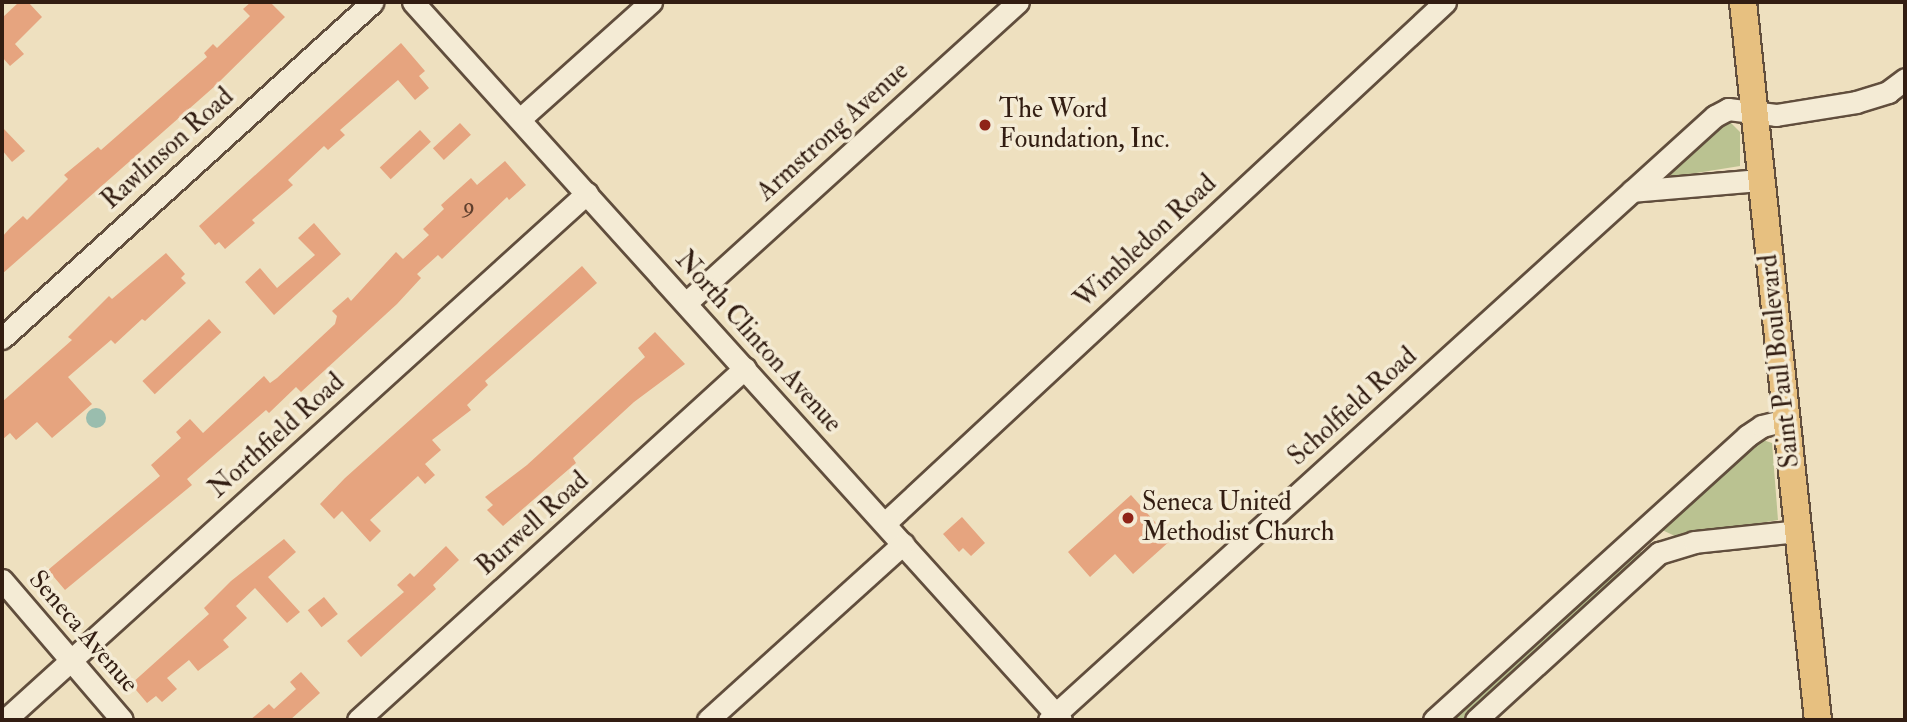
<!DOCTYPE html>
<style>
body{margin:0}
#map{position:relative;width:1907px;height:722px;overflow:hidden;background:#eee0bf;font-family:"IM FELL Double Pica",serif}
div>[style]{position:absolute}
.green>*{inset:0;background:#bac291}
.water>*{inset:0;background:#9abdae}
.round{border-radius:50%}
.building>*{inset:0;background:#e6a47f;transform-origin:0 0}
.roads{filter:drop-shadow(2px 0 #614e3d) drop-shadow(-2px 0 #614e3d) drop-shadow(0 2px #614e3d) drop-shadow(0 -2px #614e3d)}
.minor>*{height:21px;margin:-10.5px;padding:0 10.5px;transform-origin:10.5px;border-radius:10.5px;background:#f4ebd5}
.major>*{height:26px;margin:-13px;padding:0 13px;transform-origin:13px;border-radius:13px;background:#e7c080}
.dots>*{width:19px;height:19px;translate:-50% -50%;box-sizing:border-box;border:4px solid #f4ebd5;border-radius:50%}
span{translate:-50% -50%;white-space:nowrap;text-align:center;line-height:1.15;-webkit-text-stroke:7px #f4ebd5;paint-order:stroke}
.number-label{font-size:23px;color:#5f3f2d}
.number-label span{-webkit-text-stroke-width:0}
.poi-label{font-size:26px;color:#321d12}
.left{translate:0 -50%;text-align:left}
.street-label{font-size:26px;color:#321d12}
.frame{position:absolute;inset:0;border:4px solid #321d12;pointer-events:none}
</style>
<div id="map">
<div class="green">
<i style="clip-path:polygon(1725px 123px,1731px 123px,1740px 132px,1740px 166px,1671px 177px,1671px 171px)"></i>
<i style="clip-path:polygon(1757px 438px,1772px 443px,1778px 520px,1677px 537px,1660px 529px)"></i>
<i style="clip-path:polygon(1636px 549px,1642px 553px,1638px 563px,1465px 720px,1445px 720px)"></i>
</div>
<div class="water">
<i class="round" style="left:86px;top:408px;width:20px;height:20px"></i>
</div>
<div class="building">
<i style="clip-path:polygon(19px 2px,28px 2px,42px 17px,15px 44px,24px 54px,10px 66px,2px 57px,2px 18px)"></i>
<i style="clip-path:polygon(251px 2px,270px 2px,285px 17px,215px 86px,2px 274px,2px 237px,10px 228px,23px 216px,27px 220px,68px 179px,64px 175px,98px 147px,101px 150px,207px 57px,204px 53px,213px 44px,217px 48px,250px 16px,243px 9px)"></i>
<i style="clip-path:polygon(401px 43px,425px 71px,419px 76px,429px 88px,415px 100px,398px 80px,340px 130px,345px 135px,328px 150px,324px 146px,288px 180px,293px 185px,252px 220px,255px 223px,225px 249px,219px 242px,215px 245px,199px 226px)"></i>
<i style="left:460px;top:123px;width:16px;height:37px;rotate:47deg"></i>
<i style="clip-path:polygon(2px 127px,25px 151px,12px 162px,2px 150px)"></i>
<i style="left:420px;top:130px;width:16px;height:55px;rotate:47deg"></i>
<i style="clip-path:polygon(505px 161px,526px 185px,509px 200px,507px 197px,442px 259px,438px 255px,417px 274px,421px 278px,397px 304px,301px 392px,296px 387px,269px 413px,266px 410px,187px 479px,192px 485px,65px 590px,48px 570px,160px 476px,151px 465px,181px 438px,176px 432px,190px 419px,203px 433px,264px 376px,270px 383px,277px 378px,335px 324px,337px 316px,332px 311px,348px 297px,351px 301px,396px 252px,403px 259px,429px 235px,423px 229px,444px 209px,441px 205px,471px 178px,477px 185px)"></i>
<i style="clip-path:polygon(314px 223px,341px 254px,274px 315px,245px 282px,260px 268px,277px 288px,315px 255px,298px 238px)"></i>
<i style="clip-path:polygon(166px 253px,185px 274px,181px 278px,186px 283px,145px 321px,142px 319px,115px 344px,111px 340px,68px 377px,92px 404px,52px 438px,37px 422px,16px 440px,10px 433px,2px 440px,2px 402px,72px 340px,68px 337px,109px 296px,112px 299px)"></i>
<i style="clip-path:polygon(582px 266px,597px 283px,485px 381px,488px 385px,467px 405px,471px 410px,432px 440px,441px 450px,425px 464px,435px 475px,425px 484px,418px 476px,370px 520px,381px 531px,370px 542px,342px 511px,334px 519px,320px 504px,345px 478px)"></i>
<i style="left:209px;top:319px;width:18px;height:91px;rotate:47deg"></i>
<i style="clip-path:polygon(655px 332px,685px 364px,634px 402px,573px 458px,576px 463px,503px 526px,487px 510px,493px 505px,485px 497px,527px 465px,645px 357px,638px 348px)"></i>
<i style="clip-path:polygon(1131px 495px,1171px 540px,1133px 574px,1115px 554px,1090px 577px,1068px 552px)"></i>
<i style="clip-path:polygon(962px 517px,985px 543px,971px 556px,963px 548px,959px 552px,943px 534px)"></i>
<i style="clip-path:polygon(284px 539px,296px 552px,268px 577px,300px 612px,287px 623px,255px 588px,236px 606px,247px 618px,223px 640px,229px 647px,198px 671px,189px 660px,167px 678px,177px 689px,162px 702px,156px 696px,147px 703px,131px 684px,209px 614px,204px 608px,231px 581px)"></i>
<i style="clip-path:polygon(446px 546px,459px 560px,433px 585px,436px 589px,361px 657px,347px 641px,404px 592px,397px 585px,410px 573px,414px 577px)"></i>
<i style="left:324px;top:597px;width:22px;height:21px;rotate:51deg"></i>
<i style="clip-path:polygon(301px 672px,320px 693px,290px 720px,250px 720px,269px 704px,274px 709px,296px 689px,290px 682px)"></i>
</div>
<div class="roads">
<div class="minor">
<i style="left:413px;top:2px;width:967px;rotate:47.93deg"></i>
<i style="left:520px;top:119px;width:176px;rotate:-41.8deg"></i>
<i style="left:1632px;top:191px;width:129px;rotate:-4.9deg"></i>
<i style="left:686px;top:303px;width:448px;rotate:-42.2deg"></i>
<i style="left:2px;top:338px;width:500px;rotate:-42.2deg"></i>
<i style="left:885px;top:523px;width:765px;rotate:-42.93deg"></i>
<i style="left:2px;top:580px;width:184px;rotate:49.4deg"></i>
<i style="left:5px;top:720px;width:785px;rotate:-42.16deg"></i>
<i style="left:358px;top:720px;width:523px;rotate:-42.29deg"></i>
<i style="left:708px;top:720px;width:263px;rotate:-42.1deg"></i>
<i style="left:1049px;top:720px;width:899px;rotate:-42.21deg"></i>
<i style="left:1715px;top:116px;width:15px;rotate:-28deg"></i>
<i style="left:1728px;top:109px;width:48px;rotate:7.1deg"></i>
<i style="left:1776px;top:115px;width:81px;rotate:-9.2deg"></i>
<i style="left:1856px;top:102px;width:34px;rotate:-17deg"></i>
<i style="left:1888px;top:92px;width:21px;rotate:-37deg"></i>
<i style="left:1434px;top:720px;width:423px;rotate:-42.2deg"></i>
<i style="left:1747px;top:436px;width:18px;rotate:-34deg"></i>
<i style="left:1762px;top:426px;width:25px;rotate:-14deg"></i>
<i style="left:1476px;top:720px;width:248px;rotate:-42.4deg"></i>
<i style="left:1659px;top:553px;width:37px;rotate:-17deg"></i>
<i style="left:1694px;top:542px;width:105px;rotate:-6deg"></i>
</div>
<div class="major">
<i style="left:1743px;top:2px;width:722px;rotate:84.04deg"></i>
</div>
</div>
<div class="dots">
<i style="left:985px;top:125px;background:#8f2418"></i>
<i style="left:1128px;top:518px;background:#8f2418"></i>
</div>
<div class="number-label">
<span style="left:469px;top:206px">9</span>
</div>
<div class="poi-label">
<span class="left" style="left:999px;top:125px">The Word<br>Foundation, Inc.</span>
<span class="left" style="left:1142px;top:518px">Seneca United<br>Methodist Church</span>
</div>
<div class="street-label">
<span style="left:833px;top:132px;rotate:-42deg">Armstrong Avenue</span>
<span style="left:168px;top:149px;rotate:-42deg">Rawlinson Road</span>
<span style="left:1146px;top:242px;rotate:-43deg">Wimbledon Road</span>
<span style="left:758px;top:342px;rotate:48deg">North Clinton Avenue</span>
<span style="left:1780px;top:361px;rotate:-96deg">Saint Paul Boulevard</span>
<span style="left:1353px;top:407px;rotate:-42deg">Scholfield Road</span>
<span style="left:277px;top:436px;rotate:-42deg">Northfield Road</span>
<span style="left:533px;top:524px;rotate:-42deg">Burwell Road</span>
<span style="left:83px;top:632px;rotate:49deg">Seneca Avenue</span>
</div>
<div class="frame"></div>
</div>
